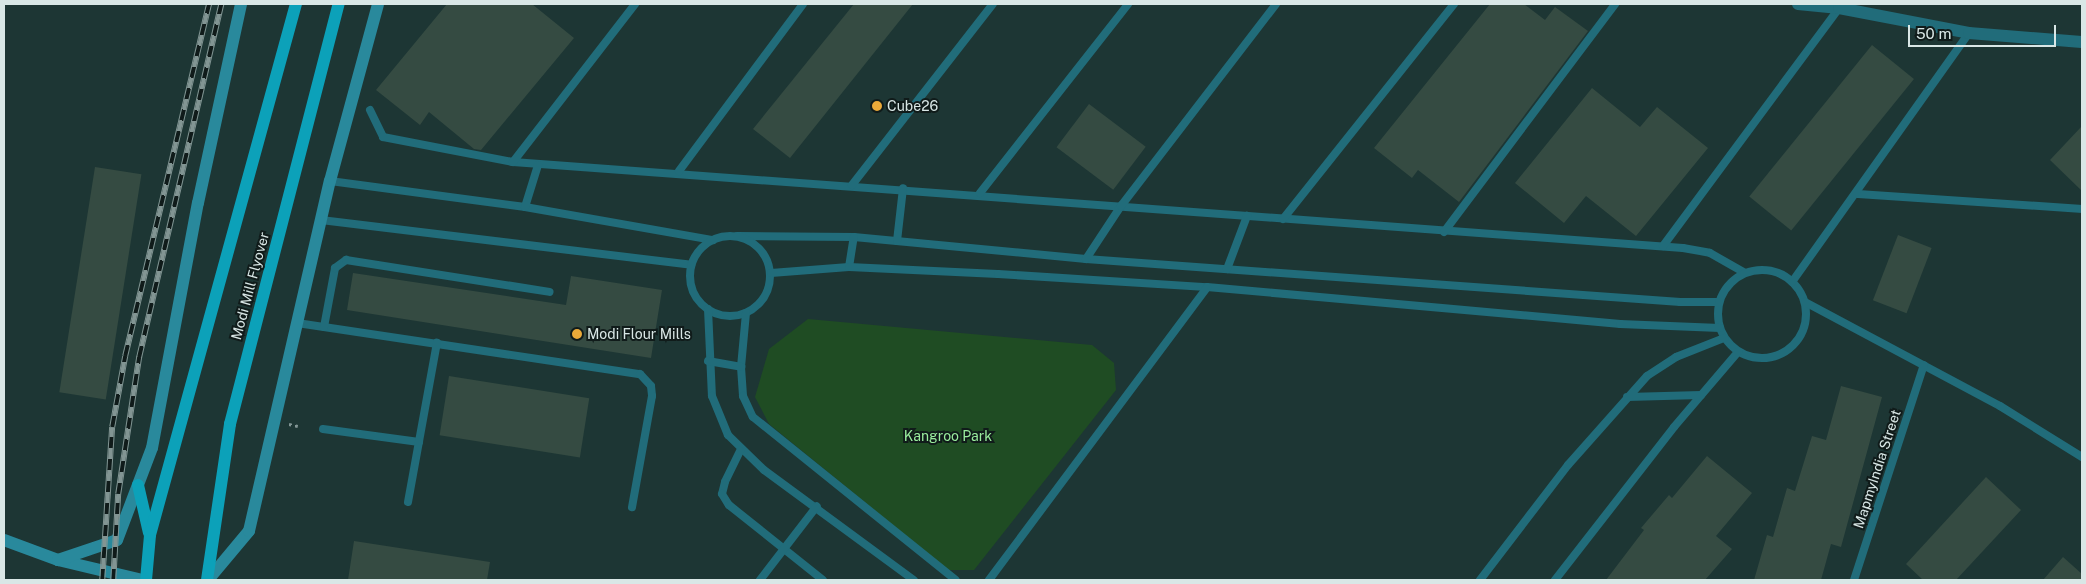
<!DOCTYPE html>
<style>
body{margin:0}
#map{position:relative;width:2086px;height:584px;overflow:hidden;background:#1d3634;font-family:"Public Sans",sans-serif}
div>[style]{position:absolute}
.green>*{inset:0;background:#1f4c23}
.building>*{inset:0;background:#354b42;transform-origin:0 0}
.path>*{height:3px;margin-top:-1.5px;transform-origin:0;background:repeating-linear-gradient(90deg,#839695 0 2.5px,transparent 0 6.5px)}
.service>*{height:8px;margin:-4px;padding:0 4px;transform-origin:4px;border-radius:4px;background:#216c7a}
.service>.ring{margin:-4px;padding:0;box-sizing:content-box;background:none;border:8px solid #216c7a;border-radius:50%}
.minor>*{height:12px;margin:-6px;padding:0 6px;transform-origin:6px;border-radius:6px;background:#216c7a}
.secondary>*{height:12px;margin:-6px;padding:0 6px;transform-origin:6px;border-radius:6px;background:#29899c}
.primary>*{height:12px;margin:-6px;padding:0 6px;transform-origin:6px;border-radius:6px;background:#0ca1b9}
.rail>*{height:5.5px;margin-top:-2.75px;transform-origin:0;background:repeating-linear-gradient(90deg,#101b1a 0 11px,#829593 0 22px);box-sizing:border-box;border-block:1px solid #829593}
.dots>*{width:14px;height:14px;translate:-50% -50%;box-sizing:border-box;border:2px solid #101b1a;border-radius:50%}
span{translate:-50% -50%;white-space:nowrap;text-align:center;line-height:1.15;-webkit-text-stroke:4px #101b1a;paint-order:stroke}
.poi-label{font-size:14px;color:#d9e7e6}
.left{translate:0 -50%;text-align:left}
.street-label{font-size:14px;color:#d9e7e6}
.park-label{font-size:14px;color:#9aed9d}
.frame{position:absolute;inset:0;border:5px solid #d9e7e6;pointer-events:none}
.scale{position:absolute;left:1908px;top:25px;width:148px;height:22px;box-sizing:border-box;border:2px solid #d9e7e6;border-top:0;padding-left:6px;font-size:15px;line-height:18px;white-space:nowrap;color:#d9e7e6;-webkit-text-stroke:4px #101b1a;paint-order:stroke}
</style>
<div id="map">
<div class="green">
<i style="clip-path:polygon(808px 319px,1092px 345px,1114px 363px,1116px 390px,974px 570px,948px 570px,769px 424px,755px 397px,769px 349px)"></i>
</div>
<div class="building">
<i style="clip-path:polygon(447px 4px,532px 4px,574px 38px,481px 150px,474px 149px,429px 112px,420px 125px,376px 90px)"></i>
<i style="clip-path:polygon(854px 4px,913px 4px,790px 158px,753px 129px)"></i>
<i style="clip-path:polygon(1490px 4px,1524px 4px,1545px 20px,1555px 7px,1588px 31px,1459px 202px,1418px 170px,1412px 178px,1374px 148px)"></i>
<i style="left:1872px;top:45px;width:54px;height:195px;rotate:39deg"></i>
<i style="clip-path:polygon(1592px 88px,1640px 127px,1657px 107px,1708px 148px,1636px 236px,1586px 196px,1564px 223px,1515px 183px)"></i>
<i style="left:1089px;top:104px;width:71px;height:54px;rotate:37deg"></i>
<i style="clip-path:polygon(2082px 126px,2082px 191px,2050px 160px)"></i>
<i style="left:95px;top:167px;width:47px;height:228px;rotate:9deg"></i>
<i style="left:1898px;top:235px;width:36px;height:70px;rotate:21deg"></i>
<i style="clip-path:polygon(353px 273px,566px 305px,571px 276px,662px 290px,651px 358px,347px 310px)"></i>
<i style="left:449px;top:376px;width:142px;height:60px;rotate:9deg"></i>
<i style="clip-path:polygon(1841px 386px,1882px 397px,1841px 547px,1831px 544px,1821px 580px,1754px 580px,1767px 535px,1773px 537px,1787px 488px,1795px 491px,1812px 436px,1826px 440px)"></i>
<i style="clip-path:polygon(1707px 456px,1752px 493px,1716px 536px,1732px 549px,1705px 580px,1606px 580px,1644px 530px,1641px 528px,1669px 495px,1672px 498px)"></i>
<i style="clip-path:polygon(1986px 477px,2021px 510px,1956px 580px,1923px 580px,1906px 564px)"></i>
<i style="clip-path:polygon(354px 541px,490px 562px,487px 580px,348px 580px)"></i>
<i style="clip-path:polygon(2063px 557px,2082px 574px,2082px 580px,2043px 580px)"></i>
</div>
<div class="path">
<i style="left:289px;top:424px;width:9px;rotate:13deg"></i>
</div>
<div class="service">
<i style="left:370px;top:110px;width:30px;rotate:64deg"></i>
<i style="left:383px;top:137px;width:132px;rotate:10.9deg"></i>
<i style="left:513px;top:162px;width:1173px;rotate:4.2deg"></i>
<i style="left:1683px;top:248px;width:27px;rotate:10deg"></i>
<i style="left:1710px;top:253px;width:40px;rotate:29.7deg"></i>
<i style="left:513px;top:162px;width:200px;rotate:-52.3deg"></i>
<i style="left:679px;top:171px;width:208px;rotate:-53.4deg"></i>
<i style="left:330px;top:181px;width:197px;rotate:7.6deg"></i>
<i style="left:525px;top:207px;width:191px;rotate:10deg"></i>
<i style="left:852px;top:185px;width:229px;rotate:-52.1deg"></i>
<i style="left:980px;top:193px;width:240px;rotate:-51.9deg"></i>
<i style="left:1858px;top:194px;width:225px;rotate:3.8deg"></i>
<i style="left:525px;top:207px;width:44px;rotate:-72.8deg"></i>
<i style="left:1283px;top:219px;width:275px;rotate:-51.5deg"></i>
<i style="left:321px;top:220px;width:373px;rotate:6.9deg"></i>
<i style="left:1444px;top:232px;width:285px;rotate:-53.1deg"></i>
<i style="left:737px;top:236px;width:117px;rotate:0.5deg"></i>
<i style="left:854px;top:237px;width:233px;rotate:5.4deg"></i>
<i style="left:1086px;top:259px;width:596px;rotate:4.14deg"></i>
<i style="left:1680px;top:302px;width:39px"></i>
<i class="ring" style="left:690px;top:236px;width:72px;height:72px"></i>
<i style="left:897px;top:241px;width:53px;rotate:-83.5deg"></i>
<i style="left:1663px;top:246px;width:296px;rotate:-53.5deg"></i>
<i style="left:1086px;top:259px;width:64px;rotate:-56.6deg"></i>
<i style="left:1121px;top:206px;width:255px;rotate:-52.5deg"></i>
<i style="left:849px;top:267px;width:30px;rotate:-81deg"></i>
<i style="left:1227px;top:269px;width:57px;rotate:-69.3deg"></i>
<i class="ring" style="left:1718px;top:270px;width:80px;height:80px"></i>
<i style="left:771px;top:273px;width:78px;rotate:-4.4deg"></i>
<i style="left:849px;top:267px;width:149px;rotate:2.7deg"></i>
<i style="left:998px;top:274px;width:209px;rotate:3.6deg"></i>
<i style="left:1207px;top:287px;width:415px;rotate:5.1deg"></i>
<i style="left:1620px;top:324px;width:100px;rotate:2.3deg"></i>
<i style="left:1792px;top:282px;width:305px;rotate:-54.6deg"></i>
<i style="left:1805px;top:302px;width:221px;rotate:28.1deg"></i>
<i style="left:2000px;top:406px;width:97px;rotate:31.9deg"></i>
<i style="left:708px;top:309px;width:87px;rotate:87.4deg"></i>
<i style="left:712px;top:396px;width:42px;rotate:67.7deg"></i>
<i style="left:728px;top:435px;width:50px;rotate:44.2deg"></i>
<i style="left:764px;top:470px;width:186px;rotate:36.3deg"></i>
<i style="left:746px;top:313px;width:54px;rotate:95.3deg"></i>
<i style="left:741px;top:367px;width:29px;rotate:86deg"></i>
<i style="left:743px;top:396px;width:23px;rotate:65deg"></i>
<i style="left:753px;top:417px;width:260px;rotate:38.8deg"></i>
<i style="left:297px;top:323px;width:347px;rotate:8.5deg"></i>
<i style="left:640px;top:374px;width:16px;rotate:47deg"></i>
<i style="left:651px;top:386px;width:10px;rotate:84deg"></i>
<i style="left:652px;top:396px;width:113px;rotate:100.2deg"></i>
<i style="left:324px;top:327px;width:60px;rotate:-79.4deg"></i>
<i style="left:335px;top:268px;width:14px;rotate:-36deg"></i>
<i style="left:346px;top:260px;width:206px;rotate:8.9deg"></i>
<i style="left:708px;top:361px;width:34px;rotate:10deg"></i>
<i style="left:1627px;top:397px;width:74px;rotate:-1.5deg"></i>
<i style="left:323px;top:429px;width:97px;rotate:7.7deg"></i>
<i style="left:740px;top:451px;width:34px;rotate:116deg"></i>
<i style="left:725px;top:482px;width:12px;rotate:104deg"></i>
<i style="left:722px;top:494px;width:13px;rotate:58deg"></i>
<i style="left:729px;top:505px;width:120px;rotate:38.6deg"></i>
<i style="left:408px;top:502px;width:162px;rotate:-79.7deg"></i>
<i style="left:760px;top:580px;width:93px;rotate:-52.4deg"></i>
<i style="left:989px;top:580px;width:365px;rotate:-53.3deg"></i>
<i style="left:1480px;top:580px;width:145px;rotate:-52.6deg"></i>
<i style="left:1568px;top:465px;width:119px;rotate:-48.4deg"></i>
<i style="left:1647px;top:376px;width:35px;rotate:-33deg"></i>
<i style="left:1676px;top:357px;width:52px;rotate:-21.6deg"></i>
<i style="left:1555px;top:580px;width:194px;rotate:-52.1deg"></i>
<i style="left:1674px;top:427px;width:99px;rotate:-49.5deg"></i>
<i style="left:1854px;top:580px;width:226px;rotate:-72deg"></i>
</div>
<div class="minor">
<i style="left:1798px;top:4px;width:41px;rotate:5.6deg"></i>
<i style="left:1839px;top:8px;width:132px;rotate:10.9deg"></i>
<i style="left:1969px;top:33px;width:113px;rotate:4.6deg"></i>
</div>
<div class="secondary">
<i style="left:4px;top:540px;width:58px;rotate:20.3deg"></i>
<i style="left:58px;top:560px;width:86px;rotate:13.4deg"></i>
<i style="left:58px;top:560px;width:62px;rotate:-18.7deg"></i>
<i style="left:117px;top:540px;width:98px;rotate:-69.2deg"></i>
<i style="left:152px;top:448px;width:249px;rotate:-79.4deg"></i>
<i style="left:198px;top:203px;width:204px;rotate:-77.8deg"></i>
<i style="left:208px;top:580px;width:64px;rotate:-50.1deg"></i>
<i style="left:249px;top:531px;width:359px;rotate:-77deg"></i>
<i style="left:330px;top:181px;width:183px;rotate:-74.8deg"></i>
</div>
<div class="primary">
<i style="left:138px;top:485px;width:49px;rotate:77.1deg"></i>
<i style="left:146px;top:580px;width:45px;rotate:-84.9deg"></i>
<i style="left:150px;top:535px;width:551px;rotate:-74.63deg"></i>
<i style="left:207px;top:580px;width:158px;rotate:-81.6deg"></i>
<i style="left:230px;top:424px;width:434px;rotate:-75.5deg"></i>
</div>
<div class="rail">
<i style="left:102px;top:580px;width:153px;rotate:-86.3deg"></i>
<i style="left:112px;top:427px;width:72px;rotate:-79.6deg"></i>
<i style="left:125px;top:356px;width:362px;rotate:-76.6deg"></i>
<i style="left:113px;top:580px;width:86px;rotate:-86.7deg"></i>
<i style="left:118px;top:494px;width:139px;rotate:-81.3deg"></i>
<i style="left:139px;top:357px;width:362px;rotate:-76.9deg"></i>
</div>
<div class="dots">
<i style="left:877px;top:106px;background:#ebaa39"></i>
<i style="left:577px;top:334px;background:#ebaa39"></i>
</div>
<div class="poi-label">
<span class="left" style="left:887px;top:106px">Cube26</span>
<span class="left" style="left:587px;top:334px">Modi Flour Mills</span>
</div>
<div class="street-label">
<span style="left:250px;top:286px;rotate:-75deg">Modi Mill Flyover</span>
<span style="left:1877px;top:469px;rotate:-72deg">MapmyIndia Street</span>
</div>
<div class="park-label">
<span style="left:948px;top:436px">Kangroo Park</span>
</div>
<div class="frame"></div>
<div class="scale">50 m</div>
</div>
